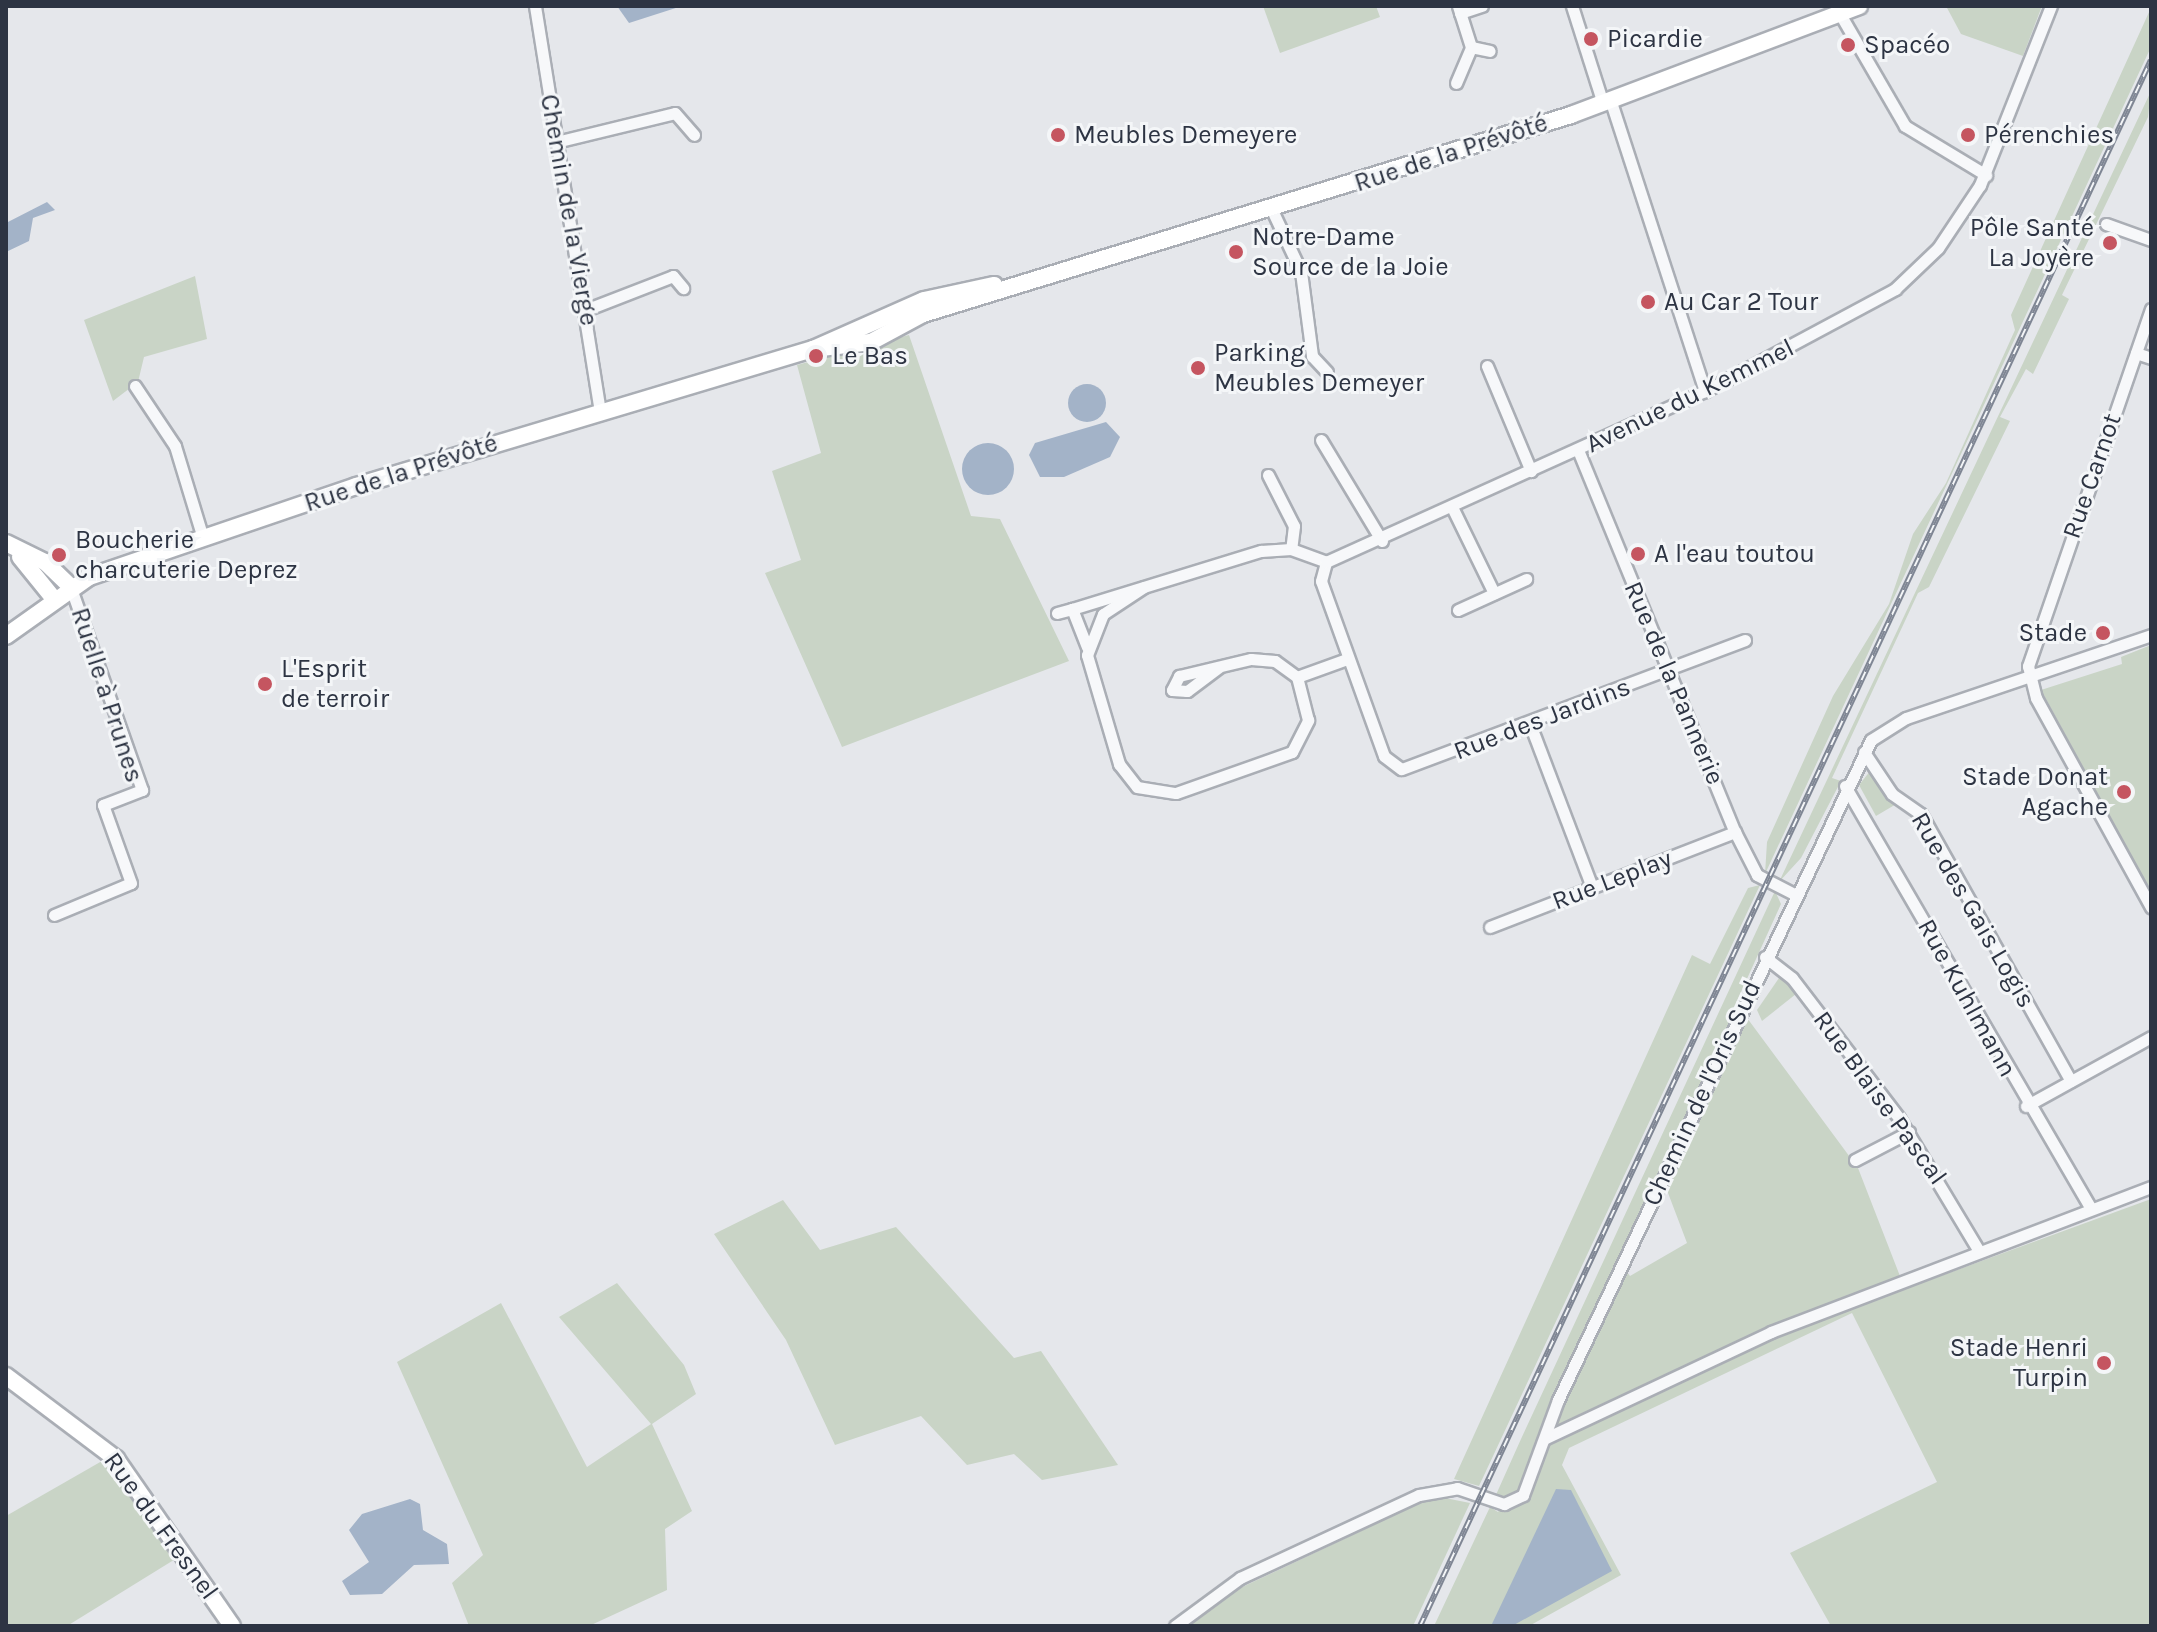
<!DOCTYPE html>
<meta charset="utf-8">
<style>
body{margin:0}
#map{position:relative;width:2157px;height:1632px;overflow:hidden;background:#e5e7eb;font-family:Karla,sans-serif}
div>[style]{position:absolute}
.green>*{inset:0;background:#c9d4c6}
.water>*{inset:0;background:#a3b3c8}
.round{border-radius:50%}
.roads{filter:drop-shadow(2px 0 #aaaeb5) drop-shadow(-2px 0 #aaaeb5) drop-shadow(0 2px #aaaeb5) drop-shadow(0 -2px #aaaeb5)}
.street>*{height:11px;margin:-5.5px;padding:0 5.5px;transform-origin:5.5px;border-radius:5.5px;background:#f7f8fa}
.secondary>*{height:16px;margin:-8px;padding:0 8px;transform-origin:8px;border-radius:8px;background:#fff}
.rail>*{height:6px;margin-top:-3px;transform-origin:0;background:repeating-linear-gradient(90deg,#f4f6f8 0 9px,#7f8694 0 18px);box-sizing:border-box;border-block:2px solid #7f8694}
.dots>*{width:22px;height:22px;translate:-50% -50%;box-sizing:border-box;border:4px solid #f4f6f8;border-radius:50%}
span{translate:-50% -50%;white-space:nowrap;text-align:center;line-height:1.15;-webkit-text-stroke:6px #f4f6f8;paint-order:stroke}
.poi-label{font-size:26px;color:#2d3443}
.left{translate:0 -50%;text-align:left}
.right{translate:-100% -50%;text-align:right}
.street-label{font-size:26px;color:#2d3443}
.frame{position:absolute;inset:0;border:8px solid #2d3443;pointer-events:none}
</style>
<div id="map">
<div class="green">
<i style="clip-path:polygon(1263px 6px,1376px 6px,1380px 17px,1280px 53px)"></i>
<i style="clip-path:polygon(1946px 6px,2042px 6px,2023px 56px,1961px 34px)"></i>
<i style="clip-path:polygon(2150px 10px,2151px 47px,1765px 874px,1767px 842px,1833px 696px,1889px 604px,1913px 534px,1946px 483px,2015px 330px,2011px 315px)"></i>
<i style="clip-path:polygon(2151px 91px,2148px 117px,2062px 295px,2069px 299px,2033px 374px,2026px 369px,2000px 417px,2010px 421px,1929px 587px,1918px 593px,1832px 778px,1841px 781px,1801px 858px,1779px 882px)"></i>
<i style="clip-path:polygon(195px 276px,207px 339px,144px 357px,138px 382px,113px 401px,84px 320px)"></i>
<i style="clip-path:polygon(909px 335px,971px 516px,1000px 519px,1069px 661px,842px 747px,765px 573px,801px 560px,772px 471px,821px 453px,797px 365px)"></i>
<i style="clip-path:polygon(2151px 645px,2151px 893px,2041px 690px,2122px 664px,2121px 657px)"></i>
<i style="clip-path:polygon(1871px 770px,1898px 803px,1876px 816px,1859px 785px)"></i>
<i style="clip-path:polygon(1760px 885px,1479px 1486px,1454px 1479px,1692px 955px,1710px 964px,1748px 888px)"></i>
<i style="clip-path:polygon(evenodd,1775px 891px,1781px 904px,1736px 1003px,1858px 1168px,1905px 1289px,2151px 1199px,2151px 1626px,1831px 1626px,1790px 1553px,1937px 1482px,1852px 1313px,1569px 1448px,1562px 1465px,1621px 1575px,1529px 1626px,1434px 1626px,1490px 1507px,1498px 1512px,1504px 1502px,1495px 1497px,1521px 1439px,1775px 891px,1665px 1185px,1687px 1243px,1630px 1276px,1624px 1268px,1665px 1185px)"></i>
<i style="clip-path:polygon(1781px 975px,1796px 994px,1762px 1021px,1757px 1010px)"></i>
<i style="clip-path:polygon(783px 1200px,820px 1250px,896px 1227px,1014px 1358px,1041px 1351px,1118px 1465px,1042px 1480px,1014px 1454px,967px 1465px,921px 1416px,835px 1445px,786px 1340px,714px 1234px)"></i>
<i style="clip-path:polygon(617px 1283px,684px 1365px,696px 1394px,652px 1424px,692px 1511px,665px 1529px,667px 1590px,589px 1626px,469px 1626px,452px 1583px,483px 1555px,397px 1362px,501px 1303px,587px 1467px,651px 1424px,559px 1317px)"></i>
<i style="clip-path:polygon(102px 1461px,177px 1558px,67px 1626px,6px 1626px,6px 1516px)"></i>
<i style="clip-path:polygon(1435px 1496px,1470px 1503px,1413px 1626px,1187px 1626px,1238px 1589px)"></i>
</div>
<div class="water">
<i style="clip-path:polygon(617px 6px,682px 6px,629px 23px)"></i>
<i style="clip-path:polygon(47px 202px,55px 210px,33px 218px,29px 241px,6px 252px,6px 223px)"></i>
<i class="round" style="left:1068px;top:384px;width:38px;height:38px"></i>
<i style="clip-path:polygon(1106px 422px,1120px 437px,1110px 457px,1064px 477px,1040px 477px,1029px 455px,1035px 443px)"></i>
<i class="round" style="left:962px;top:443px;width:52px;height:52px"></i>
<i style="clip-path:polygon(1556px 1489px,1571px 1490px,1612px 1571px,1512px 1626px,1491px 1626px)"></i>
<i style="clip-path:polygon(410px 1499px,420px 1504px,423px 1530px,447px 1544px,449px 1564px,414px 1565px,382px 1594px,350px 1595px,342px 1581px,369px 1562px,349px 1530px,362px 1514px)"></i>
</div>
<div class="roads">
<div class="street">
<i style="left:535px;top:6px;width:413px;rotate:80.9deg"></i>
<i style="left:1458px;top:6px;width:43px;rotate:72.4deg"></i>
<i style="left:1572px;top:6px;width:103px;rotate:72.4deg"></i>
<i style="left:1460px;top:13px;width:23px;rotate:-18deg"></i>
<i style="left:1840px;top:14px;width:129px;rotate:59.9deg"></i>
<i style="left:1905px;top:126px;width:95px;rotate:31.2deg"></i>
<i style="left:1456px;top:83px;width:39px;rotate:-67deg"></i>
<i style="left:1471px;top:47px;width:19px;rotate:12deg"></i>
<i style="left:1611px;top:102px;width:304px;rotate:72deg"></i>
<i style="left:556px;top:142px;width:122px;rotate:-13.7deg"></i>
<i style="left:675px;top:113px;width:29px;rotate:49deg"></i>
<i style="left:1272px;top:210px;width:68px;rotate:64.9deg"></i>
<i style="left:1301px;top:272px;width:85px;rotate:82.5deg"></i>
<i style="left:1312px;top:356px;width:22px;rotate:47deg"></i>
<i style="left:2106px;top:224px;width:48px;rotate:19.6deg"></i>
<i style="left:588px;top:309px;width:91px;rotate:-21.2deg"></i>
<i style="left:673px;top:276px;width:16px;rotate:50deg"></i>
<i style="left:2151px;top:309px;width:378px;rotate:109deg"></i>
<i style="left:2028px;top:666px;width:33px;rotate:76deg"></i>
<i style="left:2036px;top:698px;width:239px;rotate:61.2deg"></i>
<i style="left:2136px;top:353px;width:16px;rotate:18deg"></i>
<i style="left:1487px;top:366px;width:114px;rotate:67.3deg"></i>
<i style="left:135px;top:386px;width:72px;rotate:56.3deg"></i>
<i style="left:175px;top:446px;width:96px;rotate:73.1deg"></i>
<i style="left:1321px;top:440px;width:118px;rotate:58.9deg"></i>
<i style="left:1578px;top:450px;width:413px;rotate:67.7deg"></i>
<i style="left:1735px;top:832px;width:48px;rotate:62.9deg"></i>
<i style="left:1757px;top:875px;width:42px;rotate:27.2deg"></i>
<i style="left:1268px;top:475px;width:57px;rotate:63deg"></i>
<i style="left:1294px;top:526px;width:23px;rotate:97deg"></i>
<i style="left:1291px;top:549px;width:37px;rotate:20deg"></i>
<i style="left:1452px;top:507px;width:96px;rotate:64deg"></i>
<i style="left:1144px;top:587px;width:49px;rotate:146.6deg"></i>
<i style="left:1103px;top:614px;width:44px;rotate:111.3deg"></i>
<i style="left:1087px;top:655px;width:114px;rotate:73.6deg"></i>
<i style="left:1119px;top:764px;width:29px;rotate:52deg"></i>
<i style="left:1137px;top:787px;width:39px;rotate:9deg"></i>
<i style="left:1176px;top:793px;width:123px;rotate:-19.5deg"></i>
<i style="left:1292px;top:752px;width:36px;rotate:-63deg"></i>
<i style="left:1308px;top:720px;width:44px;rotate:-104.3deg"></i>
<i style="left:1458px;top:610px;width:75px;rotate:-24.5deg"></i>
<i style="left:1057px;top:613px;width:16px;rotate:-15deg"></i>
<i style="left:1745px;top:640px;width:367px;rotate:159.4deg"></i>
<i style="left:1401px;top:769px;width:21px;rotate:-143deg"></i>
<i style="left:1384px;top:756px;width:186px;rotate:-109.8deg"></i>
<i style="left:1321px;top:581px;width:20px;rotate:-75deg"></i>
<i style="left:1326px;top:562px;width:416px;rotate:-24.3deg"></i>
<i style="left:1705px;top:391px;width:216px;rotate:-28.2deg"></i>
<i style="left:1895px;top:289px;width:59px;rotate:-43.6deg"></i>
<i style="left:1938px;top:248px;width:76px;rotate:-56.3deg"></i>
<i style="left:1980px;top:185px;width:193px;rotate:-68.4deg"></i>
<i style="left:1087px;top:647px;width:41px;rotate:-111.5deg"></i>
<i style="left:1072px;top:609px;width:198px;rotate:-17.1deg"></i>
<i style="left:1261px;top:551px;width:30px;rotate:-4deg"></i>
<i style="left:1219px;top:667px;width:40px;rotate:143deg"></i>
<i style="left:1187px;top:691px;width:15px;rotate:-176deg"></i>
<i style="left:1172px;top:690px;width:16px;rotate:-63deg"></i>
<i style="left:1179px;top:676px;width:74px;rotate:-13.3deg"></i>
<i style="left:1251px;top:659px;width:24px;rotate:5deg"></i>
<i style="left:1275px;top:661px;width:27px;rotate:36deg"></i>
<i style="left:1297px;top:677px;width:53px;rotate:-19.8deg"></i>
<i style="left:1530px;top:724px;width:174px;rotate:69.2deg"></i>
<i style="left:1864px;top:752px;width:50px;rotate:56.3deg"></i>
<i style="left:1892px;top:794px;width:35px;rotate:35deg"></i>
<i style="left:1921px;top:814px;width:306px;rotate:60.7deg"></i>
<i style="left:1845px;top:786px;width:489px;rotate:59.8deg"></i>
<i style="left:54px;top:915px;width:83px;rotate:-22.6deg"></i>
<i style="left:131px;top:883px;width:83px;rotate:-109.7deg"></i>
<i style="left:103px;top:805px;width:42px;rotate:-21deg"></i>
<i style="left:142px;top:790px;width:216px;rotate:-109.4deg"></i>
<i style="left:1490px;top:927px;width:263px;rotate:-21.2deg"></i>
<i style="left:1765px;top:957px;width:34px;rotate:38deg"></i>
<i style="left:1792px;top:978px;width:176px;rotate:52.6deg"></i>
<i style="left:1899px;top:1118px;width:155px;rotate:59deg"></i>
<i style="left:2026px;top:1106px;width:143px;rotate:-28.9deg"></i>
<i style="left:1855px;top:1160px;width:61px;rotate:-27.4deg"></i>
<i style="left:1546px;top:1438px;width:249px;rotate:-25.2deg"></i>
<i style="left:1771px;top:1332px;width:407px;rotate:-20.9deg"></i>
<i style="left:1175px;top:1626px;width:81px;rotate:-36.4deg"></i>
<i style="left:1240px;top:1578px;width:197px;rotate:-24.9deg"></i>
<i style="left:1419px;top:1495px;width:39px;rotate:-10deg"></i>
<i style="left:1457px;top:1488px;width:50px;rotate:18.8deg"></i>
<i style="left:1504px;top:1504px;width:21px;rotate:-25deg"></i>
<i style="left:1523px;top:1495px;width:101px;rotate:-69.8deg"></i>
<i style="left:1558px;top:1400px;width:730px;rotate:-64.63deg"></i>
<i style="left:1871px;top:740px;width:41px;rotate:-32.2deg"></i>
<i style="left:1906px;top:718px;width:259px;rotate:-18.7deg"></i>
</div>
<div class="secondary">
<i style="left:813px;top:349px;width:58px;rotate:-6.9deg"></i>
<i style="left:871px;top:342px;width:59px;rotate:-28.3deg"></i>
<i style="left:923px;top:314px;width:678px;rotate:-17.07deg"></i>
<i style="left:1571px;top:115px;width:308px;rotate:-20.7deg"></i>
<i style="left:6px;top:543px;width:43px;rotate:26deg"></i>
<i style="left:45px;top:562px;width:35px;rotate:44deg"></i>
<i style="left:20px;top:557px;width:54px;rotate:51deg"></i>
<i style="left:6px;top:636px;width:102px;rotate:-35.4deg"></i>
<i style="left:89px;top:577px;width:282px;rotate:-18.8deg"></i>
<i style="left:356px;top:486px;width:477px;rotate:-16.7deg"></i>
<i style="left:813px;top:349px;width:121px;rotate:-23.8deg"></i>
<i style="left:924px;top:300px;width:72px;rotate:-12.1deg"></i>
<i style="left:6px;top:1376px;width:138px;rotate:37deg"></i>
<i style="left:116px;top:1459px;width:203px;rotate:55.2deg"></i>
</div>
</div>
<div class="rail">
<i style="left:1420px;top:1626px;width:1728px;rotate:-64.98deg"></i>
</div>
<div class="dots">
<i style="left:1591px;top:39px;background:#c55560"></i>
<i style="left:1848px;top:45px;background:#c55560"></i>
<i style="left:1058px;top:135px;background:#c55560"></i>
<i style="left:1968px;top:135px;background:#c55560"></i>
<i style="left:2110px;top:243px;background:#c55560"></i>
<i style="left:1236px;top:252px;background:#c55560"></i>
<i style="left:1648px;top:302px;background:#c55560"></i>
<i style="left:816px;top:356px;background:#c55560"></i>
<i style="left:1198px;top:368px;background:#c55560"></i>
<i style="left:1638px;top:554px;background:#c55560"></i>
<i style="left:59px;top:555px;background:#c55560"></i>
<i style="left:2103px;top:633px;background:#c55560"></i>
<i style="left:265px;top:684px;background:#c55560"></i>
<i style="left:2124px;top:792px;background:#c55560"></i>
<i style="left:2104px;top:1363px;background:#c55560"></i>
</div>
<div class="poi-label">
<span class="left" style="left:1607px;top:39px">Picardie</span>
<span class="left" style="left:1864px;top:45px">Spacéo</span>
<span class="left" style="left:1074px;top:135px">Meubles Demeyere</span>
<span class="left" style="left:1984px;top:135px">Pérenchies</span>
<span class="right" style="left:2094px;top:243px">Pôle Santé<br>La Joyère</span>
<span class="left" style="left:1252px;top:252px">Notre-Dame<br>Source de la Joie</span>
<span class="left" style="left:1664px;top:302px">Au Car 2 Tour</span>
<span class="left" style="left:1214px;top:368px">Parking<br>Meubles Demeyer</span>
<span class="left" style="left:832px;top:356px">Le Bas</span>
<span class="left" style="left:75px;top:555px">Boucherie<br>charcuterie Deprez</span>
<span class="left" style="left:1654px;top:554px">A l'eau toutou</span>
<span class="right" style="left:2087px;top:633px">Stade</span>
<span class="left" style="left:281px;top:684px">L'Esprit<br>de terroir</span>
<span class="right" style="left:2108px;top:792px">Stade Donat<br>Agache</span>
<span class="right" style="left:2088px;top:1363px">Stade Henri<br>Turpin</span>
</div>
<div class="street-label">
<span style="left:1451px;top:153px;rotate:-18deg">Rue de la Prévôté</span>
<span style="left:569px;top:210px;rotate:80deg">Chemin de la Vierge</span>
<span style="left:1690px;top:396px;rotate:-26deg">Avenue du Kemmel</span>
<span style="left:401px;top:473px;rotate:-18deg">Rue de la Prévôté</span>
<span style="left:2092px;top:476px;rotate:-71deg">Rue Carnot</span>
<span style="left:1674px;top:683px;rotate:67deg">Rue de la Pannerie</span>
<span style="left:107px;top:695px;rotate:72deg">Ruelle à Prunes</span>
<span style="left:1542px;top:719px;rotate:-21deg">Rue des Jardins</span>
<span style="left:1612px;top:880px;rotate:-21deg">Rue Leplay</span>
<span style="left:1973px;top:910px;rotate:60deg">Rue des Gais Logis</span>
<span style="left:1967px;top:998px;rotate:61deg">Rue Kuhlmann</span>
<span style="left:1702px;top:1093px;rotate:-65deg">Chemin de l'Oris Sud</span>
<span style="left:1880px;top:1098px;rotate:54deg">Rue Blaise Pascal</span>
<span style="left:161px;top:1526px;rotate:54deg">Rue du Fresnel</span>
</div>
<div class="frame"></div>
</div>
